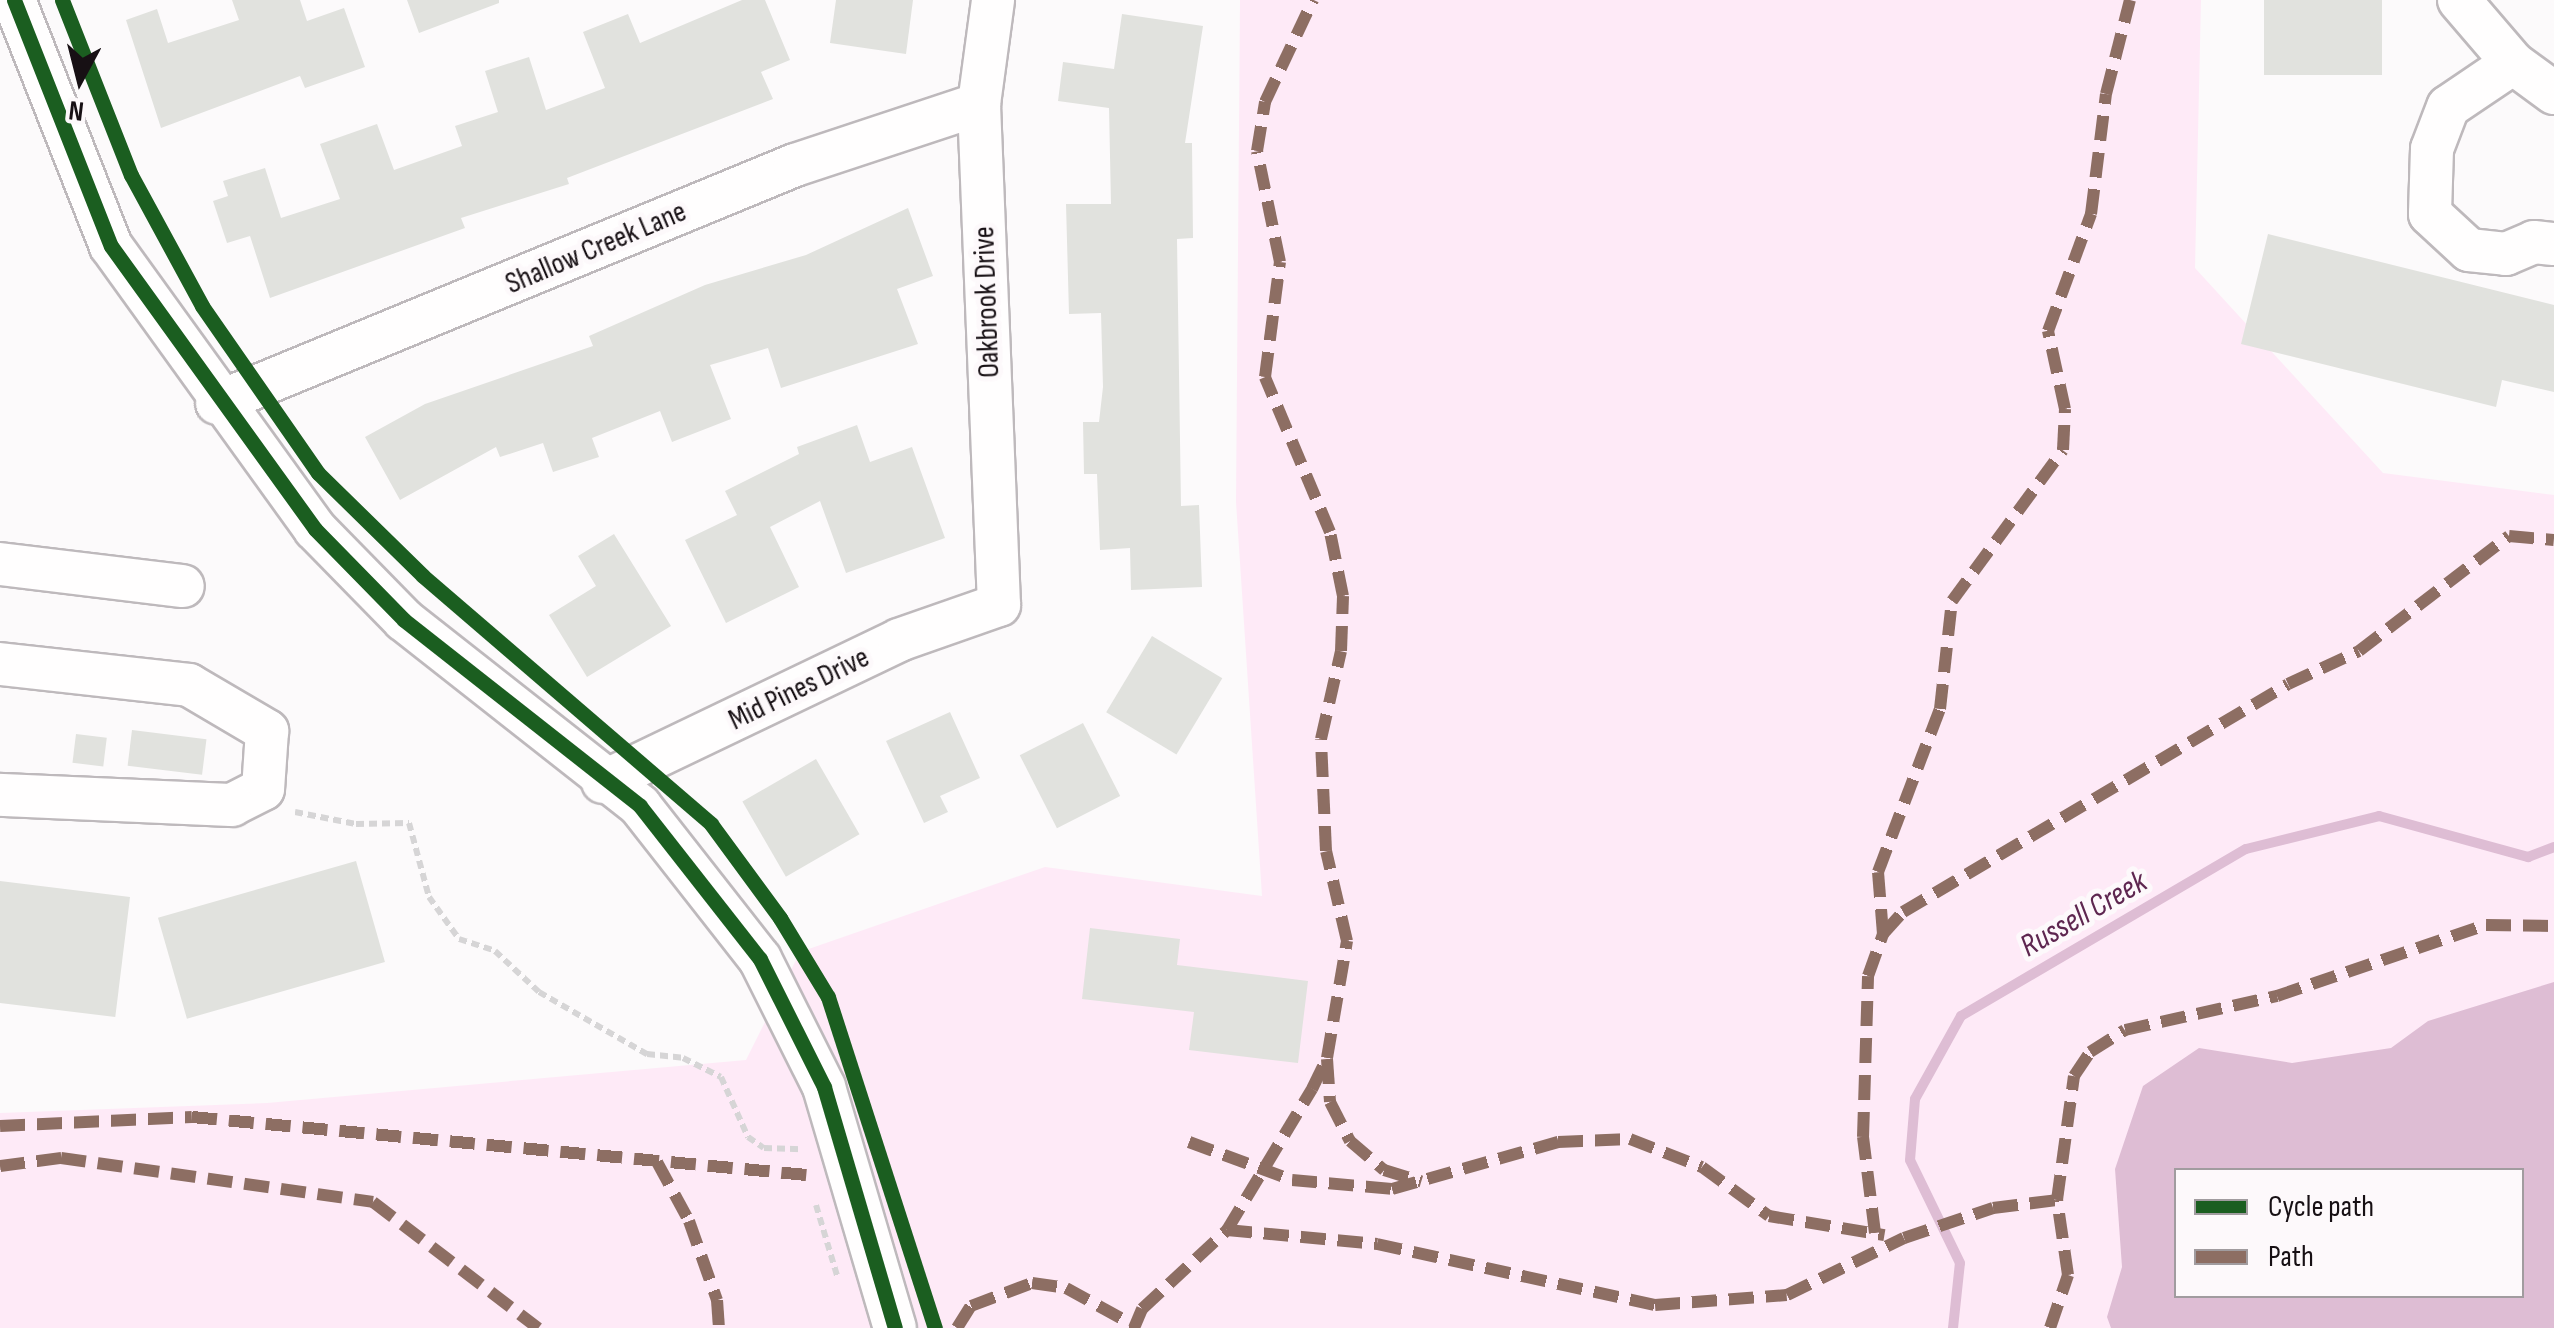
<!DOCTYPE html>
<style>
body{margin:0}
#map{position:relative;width:2554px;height:1328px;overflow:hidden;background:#fcfafb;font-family:"Sofia Sans Condensed",sans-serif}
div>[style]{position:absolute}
.green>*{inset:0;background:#feeaf7}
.water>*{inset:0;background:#debdd4}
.stream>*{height:10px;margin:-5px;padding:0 5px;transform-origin:5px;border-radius:5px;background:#debdd4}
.building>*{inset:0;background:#e1e2de;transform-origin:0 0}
.path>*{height:6px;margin-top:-3px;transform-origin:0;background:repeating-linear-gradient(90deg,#d6d5d6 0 8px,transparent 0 13px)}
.roads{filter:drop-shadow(2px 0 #beb9bc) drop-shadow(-2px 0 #beb9bc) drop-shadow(0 2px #beb9bc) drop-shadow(0 -2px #beb9bc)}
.minor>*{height:42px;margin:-21px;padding:0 21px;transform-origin:21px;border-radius:21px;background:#fffefe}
.quiet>*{height:12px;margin-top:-6px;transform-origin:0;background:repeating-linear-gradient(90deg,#8d6e63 0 25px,transparent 0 37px)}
.cycleway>*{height:15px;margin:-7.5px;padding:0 7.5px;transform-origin:7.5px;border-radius:7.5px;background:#1b5e20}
span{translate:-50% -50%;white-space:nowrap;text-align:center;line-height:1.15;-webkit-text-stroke:10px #fdf9fb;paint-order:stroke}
.street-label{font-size:30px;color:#171014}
.water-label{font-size:32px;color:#5e2750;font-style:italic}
.legend{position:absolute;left:2174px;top:1168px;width:350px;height:130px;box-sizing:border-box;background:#fdf9fb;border:2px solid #a19c9f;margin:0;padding:12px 18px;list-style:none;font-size:30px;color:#171014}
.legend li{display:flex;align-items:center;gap:20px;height:50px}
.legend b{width:50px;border:2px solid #a19c9f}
.north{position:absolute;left:30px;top:30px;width:100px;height:100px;-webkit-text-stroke:8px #fdf9fb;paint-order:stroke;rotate:187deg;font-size:28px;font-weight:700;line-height:40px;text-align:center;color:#171014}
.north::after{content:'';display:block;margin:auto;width:35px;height:45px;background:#171014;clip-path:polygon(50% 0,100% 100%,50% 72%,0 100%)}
</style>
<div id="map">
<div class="green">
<i style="clip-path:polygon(evenodd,1240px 0,2201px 0,2195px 268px,2383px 473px,2554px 495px,2554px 1328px,0 1328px,0 1113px,267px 1103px,746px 1060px,800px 952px,1045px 867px,1262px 896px,1236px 502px,1240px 0,2176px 1170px,2522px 1170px,2522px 1296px,2176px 1296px,2176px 1170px)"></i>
</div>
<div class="water">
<i style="clip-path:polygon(evenodd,2554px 982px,2554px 1328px,2111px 1328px,2107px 1317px,2122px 1267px,2115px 1169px,2143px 1086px,2199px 1048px,2292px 1063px,2391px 1048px,2428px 1021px,2554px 982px,2176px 1170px,2522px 1170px,2522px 1296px,2176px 1296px,2176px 1170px)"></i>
</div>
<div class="stream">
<i style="left:1953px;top:1328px;width:65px;rotate:-83.9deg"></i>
<i style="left:1960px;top:1263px;width:114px;rotate:-115.9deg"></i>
<i style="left:1910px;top:1160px;width:61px;rotate:-85.3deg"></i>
<i style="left:1915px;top:1099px;width:95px;rotate:-61deg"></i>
<i style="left:1961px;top:1016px;width:330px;rotate:-30.4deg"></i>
<i style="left:2246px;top:849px;width:137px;rotate:-13.9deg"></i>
<i style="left:2379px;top:816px;width:155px;rotate:15.4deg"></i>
<i style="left:2528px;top:857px;width:28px;rotate:-21deg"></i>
</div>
<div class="building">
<i style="clip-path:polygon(232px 0,300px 0,307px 21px,344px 8px,365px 67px,305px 88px,300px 76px,161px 128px,126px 20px,157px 9px,168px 43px,239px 20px)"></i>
<i style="clip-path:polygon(407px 0,499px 0,499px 3px,419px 33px)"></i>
<i style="clip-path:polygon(742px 0,765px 0,790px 60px,761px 72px,773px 99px,567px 178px,569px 184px,461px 218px,465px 228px,270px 298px,250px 236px,227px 243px,213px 201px,228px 196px,223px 181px,265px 168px,281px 218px,340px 199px,320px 144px,377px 124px,394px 170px,462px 146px,455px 126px,498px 112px,485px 71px,529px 57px,546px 110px,605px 88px,583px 32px,628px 14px,640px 43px)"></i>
<i style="clip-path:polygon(836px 0,913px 0,906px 54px,830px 43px)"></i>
<i style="left:2264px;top:0;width:118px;height:75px"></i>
<i style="clip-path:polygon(1122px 14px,1203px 26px,1185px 143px,1192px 143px,1193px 238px,1177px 239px,1181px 506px,1199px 505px,1202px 587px,1131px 590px,1130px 548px,1100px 550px,1097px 474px,1084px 474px,1083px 422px,1099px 422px,1103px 387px,1101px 313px,1069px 314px,1066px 204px,1111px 204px,1109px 108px,1058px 101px,1063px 62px,1114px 69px)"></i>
<i style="clip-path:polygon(908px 208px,933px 276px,897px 289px,918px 344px,781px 388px,768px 348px,710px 365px,731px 419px,672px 442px,660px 411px,592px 438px,599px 457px,553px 472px,543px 443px,500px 457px,496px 447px,400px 500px,365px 437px,425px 404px,593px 346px,589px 336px,705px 285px,806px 255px)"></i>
<i style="clip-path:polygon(2268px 234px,2554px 305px,2554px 392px,2502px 380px,2496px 407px,2241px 344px)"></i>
<i style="clip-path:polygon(857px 425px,870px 462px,912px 447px,945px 538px,846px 573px,820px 501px,770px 527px,799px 587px,726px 623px,685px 540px,737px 515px,725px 491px,799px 454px,797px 447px)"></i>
<i style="clip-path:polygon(614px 534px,671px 626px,587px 677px,549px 615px,596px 586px,578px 556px)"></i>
<i style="left:1152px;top:636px;width:82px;height:89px;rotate:31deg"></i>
<i style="clip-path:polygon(950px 712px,980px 778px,940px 796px,948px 812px,924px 823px,886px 741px)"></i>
<i style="left:1083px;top:723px;width:82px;height:71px;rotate:63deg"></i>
<i style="left:132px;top:730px;width:75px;height:36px;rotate:7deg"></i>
<i style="left:76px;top:734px;width:31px;height:29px;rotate:7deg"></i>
<i style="left:816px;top:759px;width:87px;height:85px;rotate:60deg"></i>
<i style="left:356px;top:861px;width:105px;height:206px;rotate:74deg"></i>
<i style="left:0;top:881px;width:131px;height:121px;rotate:7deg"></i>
<i style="clip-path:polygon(1090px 928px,1180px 939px,1177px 965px,1308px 981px,1298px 1063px,1189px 1050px,1194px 1012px,1082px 999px)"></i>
</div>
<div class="path">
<i style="left:295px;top:812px;width:62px;rotate:11.1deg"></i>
<i style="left:356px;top:824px;width:53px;rotate:-1.1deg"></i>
<i style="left:409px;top:823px;width:77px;rotate:74.9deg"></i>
<i style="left:429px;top:897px;width:52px;rotate:54.5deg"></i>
<i style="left:459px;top:939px;width:38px;rotate:18deg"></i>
<i style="left:495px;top:951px;width:60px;rotate:43deg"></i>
<i style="left:539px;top:992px;width:125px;rotate:29.9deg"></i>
<i style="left:647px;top:1054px;width:36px;rotate:6deg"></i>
<i style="left:683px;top:1058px;width:42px;rotate:26.6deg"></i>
<i style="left:721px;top:1077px;width:66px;rotate:65.8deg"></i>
<i style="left:748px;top:1137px;width:19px;rotate:35deg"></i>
<i style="left:764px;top:1148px;width:38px;rotate:2deg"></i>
<i style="left:816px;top:1205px;width:77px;rotate:73.4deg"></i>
</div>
<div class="roads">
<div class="minor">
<i style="left:14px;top:0;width:264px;rotate:68.5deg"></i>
<i style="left:111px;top:246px;width:349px;rotate:54.2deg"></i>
<i style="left:315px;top:529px;width:127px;rotate:45.6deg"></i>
<i style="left:404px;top:620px;width:300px;rotate:38.2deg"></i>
<i style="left:640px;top:806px;width:194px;rotate:51.9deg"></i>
<i style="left:760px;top:959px;width:143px;rotate:63.4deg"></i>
<i style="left:824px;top:1087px;width:251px;rotate:73.6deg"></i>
<i style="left:2459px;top:0;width:83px;rotate:49.4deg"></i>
<i style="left:2554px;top:93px;width:51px;rotate:-143.8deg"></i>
<i style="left:2513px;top:63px;width:78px;rotate:145.9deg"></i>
<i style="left:2448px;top:107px;width:45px;rotate:110.9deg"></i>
<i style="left:2432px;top:149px;width:65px;rotate:91.8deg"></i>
<i style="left:2430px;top:214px;width:53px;rotate:42.7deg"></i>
<i style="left:2469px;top:250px;width:37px;rotate:6deg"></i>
<i style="left:2506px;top:254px;width:30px;rotate:-23deg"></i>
<i style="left:2534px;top:242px;width:20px;rotate:6deg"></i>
<i style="left:217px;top:403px;width:625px;rotate:-22.38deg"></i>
<i style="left:795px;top:165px;width:194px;rotate:-18.3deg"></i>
<i style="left:0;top:564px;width:184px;rotate:6.9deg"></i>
<i style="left:0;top:664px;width:190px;rotate:6.3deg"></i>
<i style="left:189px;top:685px;width:91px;rotate:30.5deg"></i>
<i style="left:267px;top:731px;width:58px;rotate:93.9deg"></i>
<i style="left:263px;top:789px;width:35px;rotate:153deg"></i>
<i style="left:232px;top:805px;width:232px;rotate:-177.5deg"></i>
<i style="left:603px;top:782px;width:328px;rotate:-25.6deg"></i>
<i style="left:899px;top:640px;width:106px;rotate:-19.3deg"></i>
<i style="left:999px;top:605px;width:501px;rotate:-92.29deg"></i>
<i style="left:979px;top:104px;width:105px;rotate:-82.3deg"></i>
</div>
</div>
<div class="quiet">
<i style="left:1883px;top:934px;width:30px;rotate:-48deg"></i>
<i style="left:1903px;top:912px;width:447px;rotate:-30.6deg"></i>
<i style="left:2288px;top:684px;width:78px;rotate:-24.9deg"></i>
<i style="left:2359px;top:651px;width:189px;rotate:-37.5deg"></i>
<i style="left:2509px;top:536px;width:45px;rotate:5.1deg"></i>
<i style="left:1327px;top:1059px;width:43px;rotate:86deg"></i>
<i style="left:1330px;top:1102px;width:44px;rotate:62.9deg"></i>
<i style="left:1350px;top:1141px;width:45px;rotate:40.5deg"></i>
<i style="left:1384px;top:1170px;width:39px;rotate:17deg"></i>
<i style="left:0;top:1126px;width:192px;rotate:-2.7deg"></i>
<i style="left:192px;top:1117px;width:618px;rotate:5.39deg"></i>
<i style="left:1189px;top:1142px;width:110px;rotate:20.3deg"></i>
<i style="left:1292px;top:1180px;width:100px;rotate:5.1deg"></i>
<i style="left:1392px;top:1189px;width:173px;rotate:-15.8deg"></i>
<i style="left:1558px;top:1142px;width:72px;rotate:-2.4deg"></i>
<i style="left:1630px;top:1139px;width:77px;rotate:21.3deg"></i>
<i style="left:1702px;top:1167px;width:83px;rotate:36.2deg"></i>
<i style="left:1769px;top:1216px;width:117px;rotate:9.4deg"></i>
<i style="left:657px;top:1162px;width:67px;rotate:61.5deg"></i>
<i style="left:689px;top:1221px;width:84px;rotate:70.5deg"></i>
<i style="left:717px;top:1300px;width:28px;rotate:86deg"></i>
<i style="left:0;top:1166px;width:62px;rotate:-7.5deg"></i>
<i style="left:61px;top:1158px;width:315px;rotate:8deg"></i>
<i style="left:373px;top:1202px;width:208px;rotate:37.4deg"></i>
<i style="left:1227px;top:1230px;width:151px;rotate:5.3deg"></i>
<i style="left:1377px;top:1244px;width:285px;rotate:12.4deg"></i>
<i style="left:1655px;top:1305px;width:132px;rotate:-4.3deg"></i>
<i style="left:1787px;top:1295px;width:130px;rotate:-26deg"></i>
<i style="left:1904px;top:1238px;width:94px;rotate:-18.6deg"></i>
<i style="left:1993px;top:1208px;width:64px;rotate:-7.1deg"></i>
<i style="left:2057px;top:1200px;width:125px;rotate:-82.2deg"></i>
<i style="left:2074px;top:1076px;width:29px;rotate:-56deg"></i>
<i style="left:2090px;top:1052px;width:41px;rotate:-32.2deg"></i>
<i style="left:2125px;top:1030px;width:156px;rotate:-12.6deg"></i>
<i style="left:2277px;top:996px;width:221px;rotate:-18.8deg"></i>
<i style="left:2486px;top:925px;width:68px;rotate:0.8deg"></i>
<i style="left:1875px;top:1233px;width:97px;rotate:-97.1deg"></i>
<i style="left:1863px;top:1137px;width:161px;rotate:-88.2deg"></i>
<i style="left:1868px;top:976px;width:45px;rotate:-70.3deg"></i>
<i style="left:1883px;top:934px;width:62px;rotate:-94.6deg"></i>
<i style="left:1878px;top:872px;width:174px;rotate:-69.2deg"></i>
<i style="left:1940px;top:709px;width:109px;rotate:-83.7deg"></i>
<i style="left:1952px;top:601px;width:187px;rotate:-53.7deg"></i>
<i style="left:2063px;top:450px;width:41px;rotate:-87.2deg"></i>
<i style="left:2065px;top:409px;width:80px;rotate:-102.3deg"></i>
<i style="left:2048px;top:331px;width:125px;rotate:-69.8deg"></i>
<i style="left:2091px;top:214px;width:121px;rotate:-82.9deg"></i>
<i style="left:2106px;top:94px;width:97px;rotate:-75.7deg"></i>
<i style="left:957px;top:1328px;width:26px;rotate:-58deg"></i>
<i style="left:971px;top:1306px;width:65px;rotate:-20.7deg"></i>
<i style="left:1032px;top:1283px;width:34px;rotate:8deg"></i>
<i style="left:1066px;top:1288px;width:79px;rotate:28.8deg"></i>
<i style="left:1134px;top:1328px;width:21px;rotate:-67deg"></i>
<i style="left:1142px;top:1309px;width:116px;rotate:-42.9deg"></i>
<i style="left:1227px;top:1230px;width:165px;rotate:-58.9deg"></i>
<i style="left:1312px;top:1089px;width:34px;rotate:-64deg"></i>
<i style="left:1327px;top:1058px;width:119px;rotate:-80.3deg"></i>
<i style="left:1347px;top:941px;width:92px;rotate:-103.1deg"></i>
<i style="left:1326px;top:851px;width:112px;rotate:-92.6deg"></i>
<i style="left:1321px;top:739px;width:90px;rotate:-77.2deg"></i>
<i style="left:1341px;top:651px;width:55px;rotate:-87.9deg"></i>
<i style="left:1343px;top:596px;width:65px;rotate:-101.5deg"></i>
<i style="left:1330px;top:532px;width:168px;rotate:-112.8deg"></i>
<i style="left:1265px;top:377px;width:116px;rotate:-82.6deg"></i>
<i style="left:1280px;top:262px;width:113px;rotate:-101.7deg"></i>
<i style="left:1257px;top:151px;width:50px;rotate:-80.7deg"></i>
<i style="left:1265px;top:102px;width:113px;rotate:-64.8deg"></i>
<i style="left:2050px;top:1328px;width:56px;rotate:-71.2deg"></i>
<i style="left:2068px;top:1275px;width:76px;rotate:-98.3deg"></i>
</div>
<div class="cycleway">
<i style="left:14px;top:0;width:264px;rotate:68.5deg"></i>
<i style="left:111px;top:246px;width:349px;rotate:54.2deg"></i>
<i style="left:315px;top:529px;width:127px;rotate:45.6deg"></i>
<i style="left:404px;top:620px;width:300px;rotate:38.2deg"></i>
<i style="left:640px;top:806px;width:194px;rotate:51.9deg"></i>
<i style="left:760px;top:959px;width:143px;rotate:63.4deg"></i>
<i style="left:824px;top:1087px;width:251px;rotate:73.6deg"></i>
<i style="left:62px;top:0;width:188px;rotate:68.5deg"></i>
<i style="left:131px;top:175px;width:149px;rotate:61.5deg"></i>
<i style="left:202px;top:306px;width:203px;rotate:55.2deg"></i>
<i style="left:318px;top:473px;width:147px;rotate:44.4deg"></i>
<i style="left:423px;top:576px;width:380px;rotate:40.7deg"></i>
<i style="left:711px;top:824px;width:117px;rotate:53.7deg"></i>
<i style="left:780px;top:918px;width:92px;rotate:58.7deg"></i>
<i style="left:828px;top:997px;width:348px;rotate:72.1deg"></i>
</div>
<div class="street-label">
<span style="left:596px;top:248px;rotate:-23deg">Shallow Creek Lane</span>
<span style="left:987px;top:302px;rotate:-92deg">Oakbrook Drive</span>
<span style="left:799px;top:689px;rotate:-26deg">Mid Pines Drive</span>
</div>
<div class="water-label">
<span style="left:2084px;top:915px;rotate:-30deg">Russell Creek</span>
</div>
<ul class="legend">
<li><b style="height:12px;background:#1b5e20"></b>Cycle path</li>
<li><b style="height:12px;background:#8d6e63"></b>Path</li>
</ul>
<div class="north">N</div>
</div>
